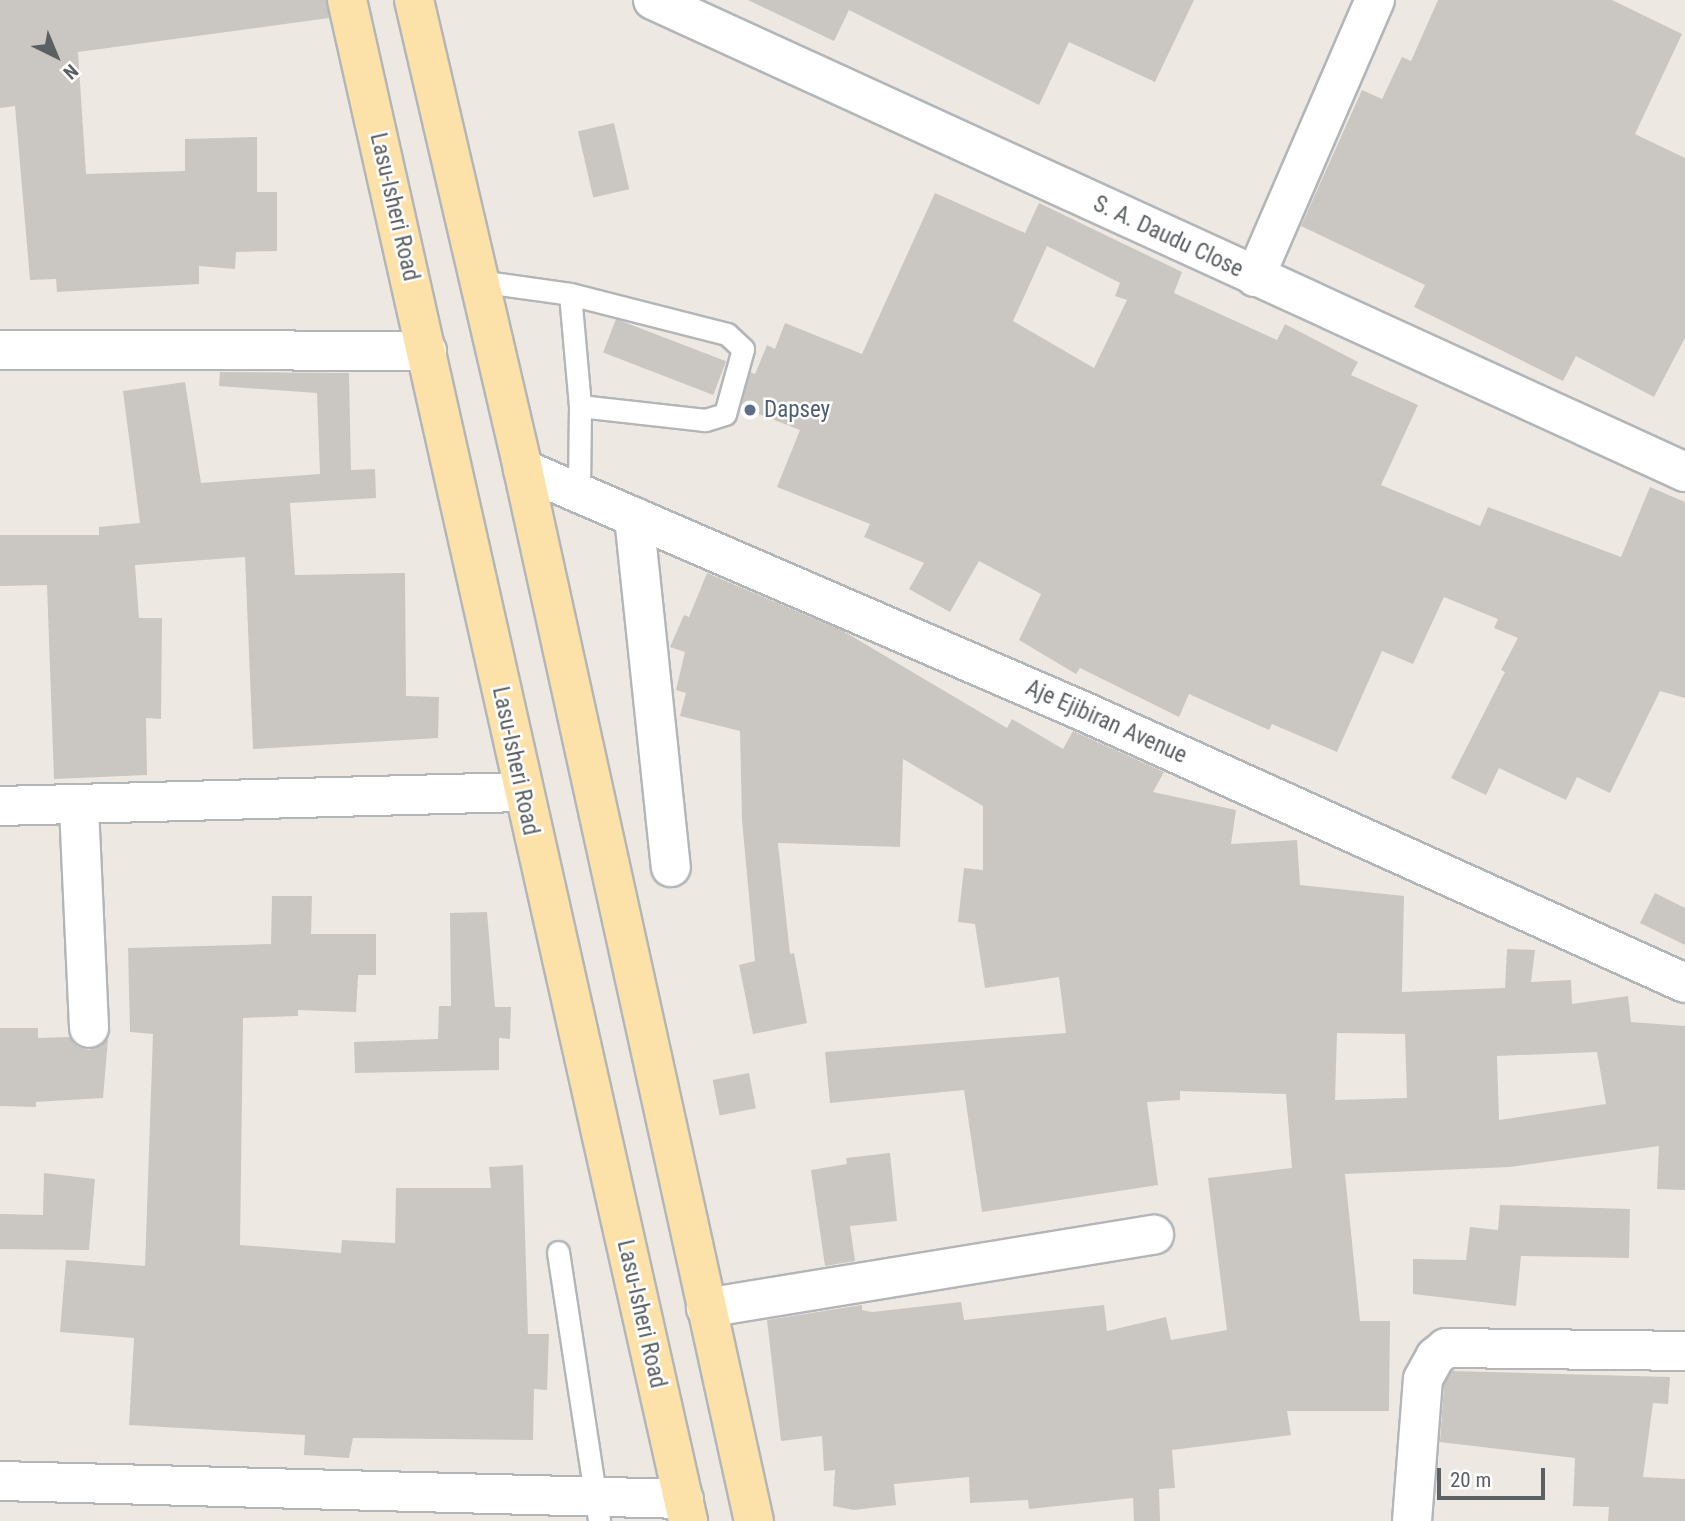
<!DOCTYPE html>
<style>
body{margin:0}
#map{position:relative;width:1685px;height:1521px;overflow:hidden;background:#ede9e2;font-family:"Roboto Condensed",sans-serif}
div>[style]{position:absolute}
.building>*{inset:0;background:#cac6c2;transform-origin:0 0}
.roads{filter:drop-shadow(2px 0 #b3b6b9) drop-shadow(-2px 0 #b3b6b9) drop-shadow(0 2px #b3b6b9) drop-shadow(0 -2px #b3b6b9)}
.service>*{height:21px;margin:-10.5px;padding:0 10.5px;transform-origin:10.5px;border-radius:10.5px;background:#fff}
.minor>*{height:38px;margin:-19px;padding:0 19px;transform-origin:19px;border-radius:19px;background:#fff}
.primary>*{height:38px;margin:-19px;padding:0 19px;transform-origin:19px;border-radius:19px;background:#fce1a9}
.dots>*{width:19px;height:19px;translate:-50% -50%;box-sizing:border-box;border:4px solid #fff;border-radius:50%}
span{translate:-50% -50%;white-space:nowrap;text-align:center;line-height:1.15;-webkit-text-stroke:5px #fff;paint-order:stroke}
.street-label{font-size:23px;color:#5b6063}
.service-label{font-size:23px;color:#4e5e75}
.left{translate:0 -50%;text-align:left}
.north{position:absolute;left:21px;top:21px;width:70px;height:70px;-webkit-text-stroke:5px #fff;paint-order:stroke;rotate:137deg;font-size:19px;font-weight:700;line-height:28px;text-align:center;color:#5b6063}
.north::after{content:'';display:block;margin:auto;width:24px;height:32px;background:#5b6063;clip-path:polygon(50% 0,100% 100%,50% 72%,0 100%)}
.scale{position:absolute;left:1437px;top:1468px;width:108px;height:32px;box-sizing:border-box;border:4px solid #5b6063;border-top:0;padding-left:9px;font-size:21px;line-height:24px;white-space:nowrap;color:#5b6063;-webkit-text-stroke:5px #fff;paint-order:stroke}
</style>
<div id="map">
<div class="building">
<i style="clip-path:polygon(0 0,326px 0,329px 18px,78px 52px,86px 174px,185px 171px,185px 139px,257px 137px,257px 192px,277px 192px,277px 251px,236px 252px,235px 269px,199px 266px,199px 284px,57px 292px,56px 279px,30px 280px,15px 106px,0 108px)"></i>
<i style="clip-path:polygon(748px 0,1194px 0,1155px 82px,1069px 42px,1039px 105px,849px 10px,834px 41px)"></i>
<i style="clip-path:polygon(1438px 0,1612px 0,1682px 34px,1635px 134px,1685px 158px,1685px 338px,1654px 397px,1576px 356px,1563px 381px,1414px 307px,1425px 285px,1301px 226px,1362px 90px,1382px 99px,1402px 57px,1411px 61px)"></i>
<i style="left:614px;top:123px;width:68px;height:37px;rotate:77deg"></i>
<i style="clip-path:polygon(evenodd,935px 193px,1025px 233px,1039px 203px,1182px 272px,1174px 293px,1277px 340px,1285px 324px,1358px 362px,1351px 375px,1418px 405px,1381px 485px,1480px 526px,1488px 507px,1621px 557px,1650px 487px,1685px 502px,1685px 698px,1660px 691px,1610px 793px,1577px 777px,1566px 800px,1499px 768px,1486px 795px,1451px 778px,1505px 672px,1501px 670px,1518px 638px,1494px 628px,1498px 619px,1444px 597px,1413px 664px,1382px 651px,1337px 752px,1272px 724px,1269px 730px,1189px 694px,1179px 717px,1080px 668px,1076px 674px,1019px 640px,1041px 594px,979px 561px,950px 612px,909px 589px,924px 563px,864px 537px,870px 524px,777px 487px,800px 430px,741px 407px,750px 372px,755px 374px,767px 345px,775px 349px,785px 323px,862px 354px,935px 193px,1047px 246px,1120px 283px,1115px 296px,1127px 300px,1094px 368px,1013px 321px,1047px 246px)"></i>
<i style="left:616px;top:319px;width:118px;height:36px;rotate:21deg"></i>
<i style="clip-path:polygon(220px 372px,349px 373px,351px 470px,375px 469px,376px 498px,290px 503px,295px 575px,405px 573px,406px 696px,439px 697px,438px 738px,253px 749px,245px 557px,135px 565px,139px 618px,162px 618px,161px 719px,146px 718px,147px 775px,54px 779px,47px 585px,0 586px,0 535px,99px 535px,99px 527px,140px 523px,123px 391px,185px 382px,201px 483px,320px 474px,317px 393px,219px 386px)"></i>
<i style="clip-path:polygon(evenodd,707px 573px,843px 631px,1007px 728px,1012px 719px,1063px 749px,1073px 731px,1164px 772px,1153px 792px,1236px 810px,1231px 844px,1297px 840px,1300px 885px,1404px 896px,1402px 992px,1505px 988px,1507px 949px,1535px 950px,1531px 982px,1571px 980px,1572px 1004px,1628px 996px,1631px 1022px,1685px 1026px,1685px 1190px,1657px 1189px,1659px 1146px,1510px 1167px,1345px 1174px,1360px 1321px,1390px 1321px,1389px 1411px,1287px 1411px,1291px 1435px,1172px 1450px,1175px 1488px,1159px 1489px,1160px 1521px,1134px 1521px,1133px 1498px,1029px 1509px,1028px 1500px,970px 1503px,969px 1477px,894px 1484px,896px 1505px,854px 1510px,833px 1506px,835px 1470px,824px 1471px,822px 1436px,781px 1441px,767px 1320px,862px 1305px,862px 1310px,872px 1312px,961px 1302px,964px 1320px,1104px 1305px,1107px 1331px,1166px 1317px,1171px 1340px,1227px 1330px,1208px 1178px,1292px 1168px,1286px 1094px,1180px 1091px,1180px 1100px,1147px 1102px,1158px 1185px,982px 1212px,964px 1090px,830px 1103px,825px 1052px,1066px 1033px,1059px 977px,985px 988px,975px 924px,958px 922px,964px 868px,983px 870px,983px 806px,903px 759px,900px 847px,778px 843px,790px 954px,794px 953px,807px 1023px,753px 1034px,739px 965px,755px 961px,742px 820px,740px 731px,680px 716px,686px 693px,676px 690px,685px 652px,670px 647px,684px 615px,689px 617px,707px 573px,1337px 1033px,1405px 1034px,1407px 1098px,1335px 1100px,1337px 1033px,707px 573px,1597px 1052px,1606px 1104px,1499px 1120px,1497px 1056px,1597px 1052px)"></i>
<i style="clip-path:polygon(1655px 893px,1685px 908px,1685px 945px,1640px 923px)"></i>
<i style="clip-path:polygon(272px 896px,312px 896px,311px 934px,376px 934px,376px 975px,358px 975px,356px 1012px,298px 1010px,298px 1016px,243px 1018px,240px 1245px,341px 1253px,342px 1240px,395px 1243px,396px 1188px,491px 1188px,489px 1167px,523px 1165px,528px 1334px,549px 1334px,547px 1390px,534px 1389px,533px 1440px,353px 1438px,349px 1458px,304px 1455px,305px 1435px,129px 1425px,134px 1338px,60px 1332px,66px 1260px,145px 1266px,153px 1034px,130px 1032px,128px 948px,271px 944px)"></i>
<i style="clip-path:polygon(487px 912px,495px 1007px,511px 1007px,510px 1039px,499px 1038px,499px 1070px,355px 1073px,354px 1042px,438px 1039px,439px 1006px,451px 1006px,450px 913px)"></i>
<i style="clip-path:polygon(0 1028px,38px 1028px,38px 1038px,70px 1037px,78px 1047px,89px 1050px,108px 1039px,103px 1098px,36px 1102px,36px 1107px,0 1106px)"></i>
<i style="left:749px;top:1073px;width:36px;height:37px;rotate:79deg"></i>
<i style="clip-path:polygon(890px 1153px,897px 1221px,850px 1226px,855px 1261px,825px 1266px,811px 1170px,847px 1164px,846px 1158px)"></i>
<i style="clip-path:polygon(44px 1173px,95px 1179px,89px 1250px,0 1249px,0 1214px,43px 1215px)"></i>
<i style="clip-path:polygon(1500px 1205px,1630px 1209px,1629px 1258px,1521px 1256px,1516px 1306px,1413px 1294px,1413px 1259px,1466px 1260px,1470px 1227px,1498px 1230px)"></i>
<i style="clip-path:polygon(1452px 1371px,1670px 1377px,1668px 1404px,1653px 1403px,1643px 1477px,1685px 1479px,1685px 1521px,1608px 1521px,1609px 1507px,1573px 1506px,1575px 1458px,1440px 1442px,1444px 1385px)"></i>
</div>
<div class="roads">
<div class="service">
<i style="left:478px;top:281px;width:93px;rotate:8deg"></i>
<i style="left:570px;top:294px;width:162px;rotate:14.3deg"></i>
<i style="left:727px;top:334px;width:22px;rotate:43deg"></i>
<i style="left:743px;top:349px;width:67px;rotate:105.5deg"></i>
<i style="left:725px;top:414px;width:21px;rotate:163deg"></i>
<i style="left:705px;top:420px;width:126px;rotate:-173.6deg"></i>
<i style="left:570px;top:294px;width:112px;rotate:84.9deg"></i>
<i style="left:580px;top:406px;width:87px;rotate:90.7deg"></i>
<i style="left:558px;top:1252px;width:272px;rotate:81.3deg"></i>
</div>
<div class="minor">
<i style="left:653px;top:0;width:1135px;rotate:24.58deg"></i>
<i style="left:1255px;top:277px;width:302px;rotate:-66.6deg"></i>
<i style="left:0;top:350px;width:427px;rotate:0.1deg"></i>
<i style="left:523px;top:469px;width:615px;rotate:23.39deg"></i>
<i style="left:1087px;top:713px;width:656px;rotate:24.3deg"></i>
<i style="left:634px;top:517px;width:352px;rotate:84deg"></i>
<i style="left:0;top:806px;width:522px;rotate:-1.54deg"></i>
<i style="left:79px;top:807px;width:221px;rotate:87.4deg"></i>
<i style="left:706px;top:1308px;width:454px;rotate:-9.3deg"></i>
<i style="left:0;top:1481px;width:684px;rotate:1.51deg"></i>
<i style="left:1412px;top:1521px;width:142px;rotate:-85.6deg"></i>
<i style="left:1423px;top:1379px;width:25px;rotate:-61deg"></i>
<i style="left:1435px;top:1357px;width:14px;rotate:-39deg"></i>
<i style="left:1446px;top:1348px;width:239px;rotate:0.7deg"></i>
</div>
<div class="primary">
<i style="left:347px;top:0;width:1559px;rotate:77.36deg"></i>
<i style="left:414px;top:0;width:481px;rotate:76.9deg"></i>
<i style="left:523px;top:469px;width:1077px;rotate:77.62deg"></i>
</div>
</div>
<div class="dots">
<i style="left:750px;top:410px;background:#5c6f8a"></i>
</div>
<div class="street-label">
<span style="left:394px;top:207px;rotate:77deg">Lasu-Isheri Road</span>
<span style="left:1168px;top:237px;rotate:25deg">S. A. Daudu Close</span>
<span style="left:1106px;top:722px;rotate:24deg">Aje Ejibiran Avenue</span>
<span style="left:515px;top:761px;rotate:78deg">Lasu-Isheri Road</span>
<span style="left:641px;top:1314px;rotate:77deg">Lasu-Isheri Road</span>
</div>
<div class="service-label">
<span class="left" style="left:764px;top:410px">Dapsey</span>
</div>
<div class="north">N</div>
<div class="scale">20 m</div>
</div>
